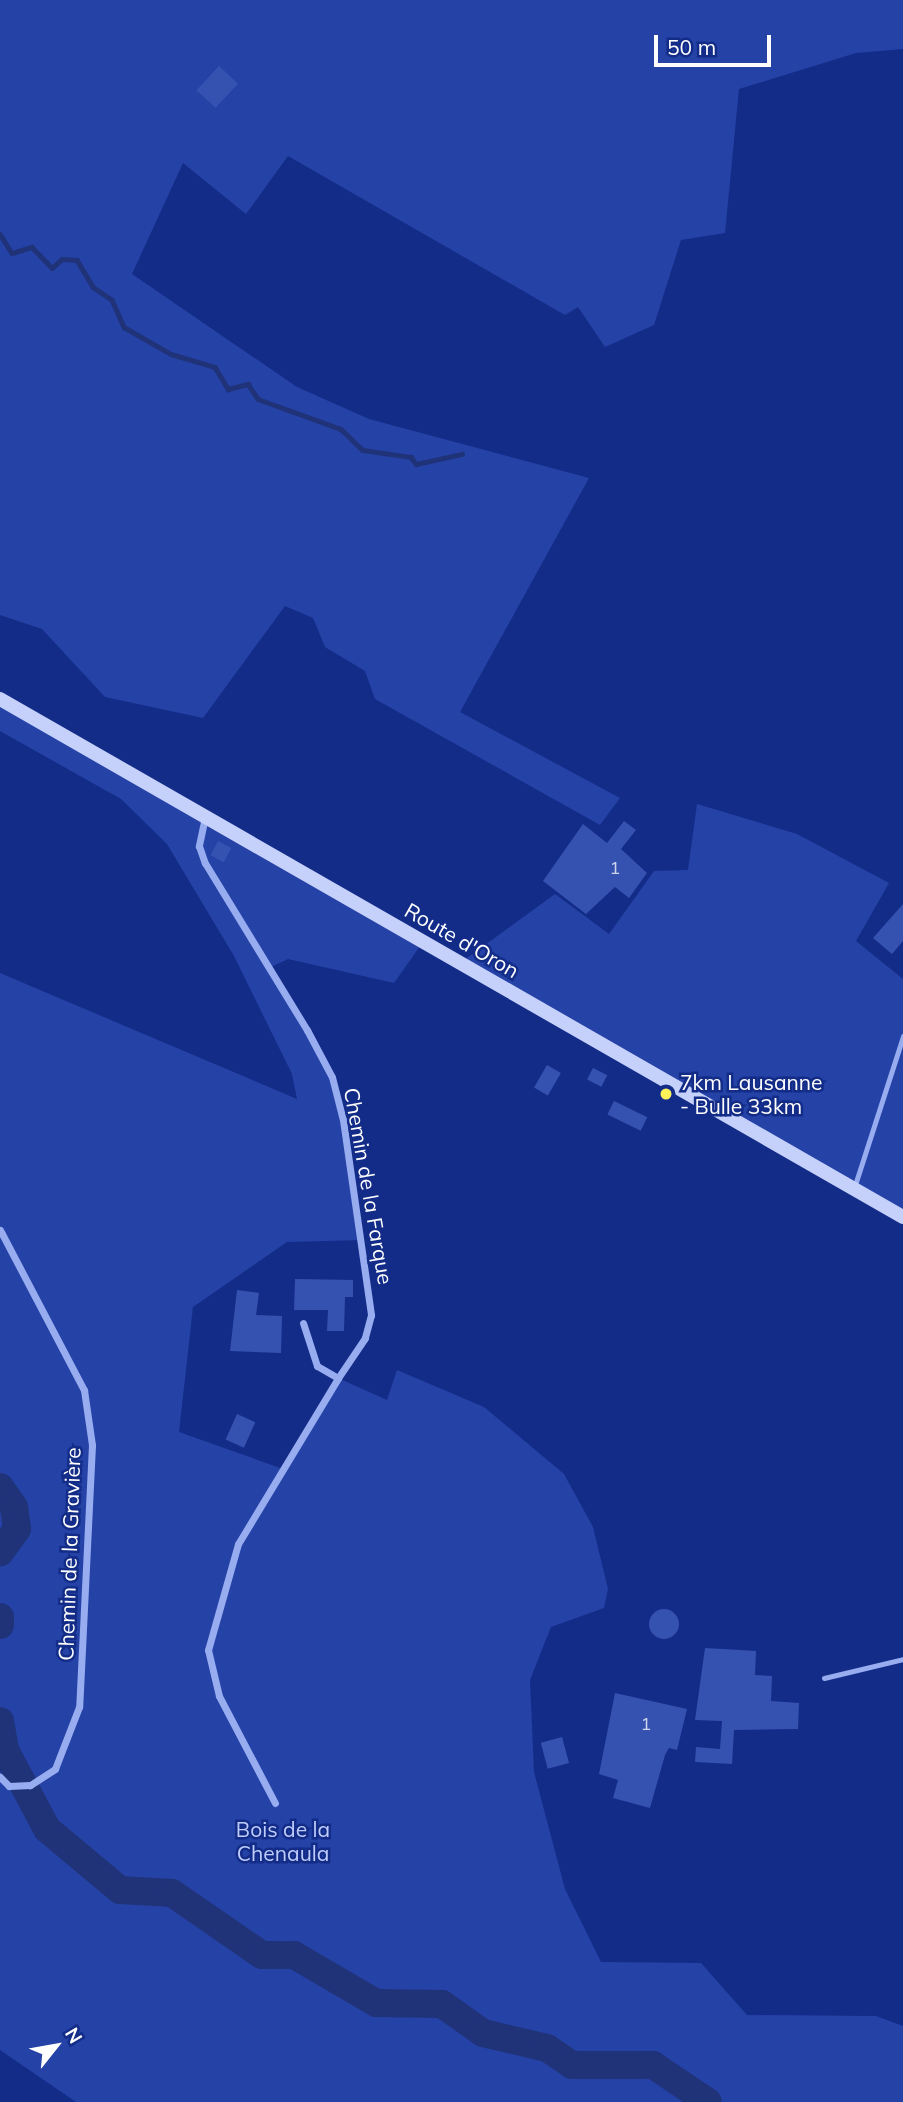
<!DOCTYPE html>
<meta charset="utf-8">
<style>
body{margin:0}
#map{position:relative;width:903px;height:2102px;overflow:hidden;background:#132c88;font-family:Mulish,sans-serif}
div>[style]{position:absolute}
.green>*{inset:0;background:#2542a7}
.stream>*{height:4.5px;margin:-2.25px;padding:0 2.25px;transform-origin:2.25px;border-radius:2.25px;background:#203379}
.river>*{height:28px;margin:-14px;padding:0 14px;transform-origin:14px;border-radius:14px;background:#203379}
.building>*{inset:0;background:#3652b1;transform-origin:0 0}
.round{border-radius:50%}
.service>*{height:5px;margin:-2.5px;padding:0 2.5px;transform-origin:2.5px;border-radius:2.5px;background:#98acf0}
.minor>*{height:7px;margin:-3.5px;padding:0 3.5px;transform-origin:3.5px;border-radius:3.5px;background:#98acf0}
.secondary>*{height:14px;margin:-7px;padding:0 7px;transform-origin:7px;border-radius:7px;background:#c6d1fb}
.dots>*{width:19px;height:19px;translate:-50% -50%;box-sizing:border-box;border:4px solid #132c88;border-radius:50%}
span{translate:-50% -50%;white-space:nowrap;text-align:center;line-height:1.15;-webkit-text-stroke:5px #132c88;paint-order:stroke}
.number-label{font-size:18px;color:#cdd4ec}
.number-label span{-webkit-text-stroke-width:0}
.street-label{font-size:21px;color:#fff}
.poi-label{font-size:21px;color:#fff}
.left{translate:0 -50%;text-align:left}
.park-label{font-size:21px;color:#bfcdfc}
.north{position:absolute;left:21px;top:2011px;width:70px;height:70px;-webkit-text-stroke:5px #132c88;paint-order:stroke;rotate:59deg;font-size:19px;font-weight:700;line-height:28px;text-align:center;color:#fff}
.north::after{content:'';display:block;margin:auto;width:24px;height:32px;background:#fff;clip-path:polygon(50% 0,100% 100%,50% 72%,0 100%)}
.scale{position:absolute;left:654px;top:35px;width:117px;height:32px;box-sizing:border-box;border:4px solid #fff;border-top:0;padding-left:9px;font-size:21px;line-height:24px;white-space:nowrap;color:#fff;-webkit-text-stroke:5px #132c88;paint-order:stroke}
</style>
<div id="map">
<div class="green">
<i style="clip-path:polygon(0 0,903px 0,903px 49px,856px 53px,739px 89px,725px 233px,681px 240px,654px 325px,605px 347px,578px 307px,565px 315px,288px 156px,246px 214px,183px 163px,132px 274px,297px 387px,369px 419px,589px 478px,460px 712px,620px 798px,600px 825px,375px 699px,365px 671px,325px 647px,313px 618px,285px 606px,203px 718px,105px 697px,42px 629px,0 615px)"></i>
<i style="clip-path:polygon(0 699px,423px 942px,394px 983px,288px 959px,267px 969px,332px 1077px,363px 1240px,287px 1242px,193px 1307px,179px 1432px,286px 1470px,338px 1378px,387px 1400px,397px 1370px,484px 1407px,564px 1474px,593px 1527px,608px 1589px,604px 1608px,551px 1627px,530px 1680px,534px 1772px,565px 1889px,601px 1962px,701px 1963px,747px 2015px,876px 2016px,903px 2026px,903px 2102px,76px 2102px,0 2050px,0 973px,297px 1099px,292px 1074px,234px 956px,167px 844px,121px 799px,0 731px)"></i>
<i style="clip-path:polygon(697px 804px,797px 834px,889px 883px,856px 941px,903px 979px,903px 1217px,460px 963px,555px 894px,609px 934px,654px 871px,688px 870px)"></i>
</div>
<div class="stream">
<i style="left:0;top:234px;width:22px;rotate:58deg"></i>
<i style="left:12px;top:253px;width:21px;rotate:-17deg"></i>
<i style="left:32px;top:247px;width:29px;rotate:46deg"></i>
<i style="left:52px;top:268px;width:13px;rotate:-42deg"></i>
<i style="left:62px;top:259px;width:15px;rotate:4deg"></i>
<i style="left:77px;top:260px;width:31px;rotate:59deg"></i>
<i style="left:93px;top:287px;width:23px;rotate:34deg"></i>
<i style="left:112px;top:300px;width:30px;rotate:66deg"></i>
<i style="left:124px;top:327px;width:54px;rotate:29.9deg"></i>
<i style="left:171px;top:354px;width:46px;rotate:16.5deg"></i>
<i style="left:215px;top:367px;width:26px;rotate:59deg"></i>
<i style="left:228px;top:389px;width:21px;rotate:-14deg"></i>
<i style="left:248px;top:384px;width:18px;rotate:56deg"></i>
<i style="left:258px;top:399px;width:88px;rotate:19.9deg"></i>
<i style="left:341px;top:429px;width:30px;rotate:44deg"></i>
<i style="left:363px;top:450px;width:49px;rotate:8.3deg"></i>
<i style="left:411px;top:457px;width:9px;rotate:54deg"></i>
<i style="left:416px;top:464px;width:47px;rotate:-12.3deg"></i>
</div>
<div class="river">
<i style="left:0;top:1487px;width:24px;rotate:55deg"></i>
<i style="left:14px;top:1507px;width:22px;rotate:82deg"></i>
<i style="left:17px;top:1529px;width:29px;rotate:126deg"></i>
<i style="left:0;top:1617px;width:8px;rotate:90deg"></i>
<i style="left:0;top:1721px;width:29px;rotate:80deg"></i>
<i style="left:5px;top:1750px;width:89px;rotate:62deg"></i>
<i style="left:47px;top:1829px;width:95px;rotate:39.9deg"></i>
<i style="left:120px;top:1890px;width:52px;rotate:3.3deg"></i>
<i style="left:172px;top:1893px;width:109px;rotate:34.6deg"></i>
<i style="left:262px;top:1955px;width:32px"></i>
<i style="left:294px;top:1955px;width:95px;rotate:30.3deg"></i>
<i style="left:376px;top:2003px;width:66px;rotate:0.9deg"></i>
<i style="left:442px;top:2004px;width:50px;rotate:35.3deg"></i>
<i style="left:483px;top:2033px;width:66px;rotate:13.2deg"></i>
<i style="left:547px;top:2048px;width:30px;rotate:34deg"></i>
<i style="left:572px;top:2065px;width:81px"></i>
<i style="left:653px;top:2065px;width:66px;rotate:33.9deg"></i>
</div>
<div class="building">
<i style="left:219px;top:66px;width:26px;height:33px;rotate:43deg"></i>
<i style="clip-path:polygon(624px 821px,636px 830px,621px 849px,647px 873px,629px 898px,615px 887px,586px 914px,543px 881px,583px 824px,607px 843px)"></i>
<i style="left:218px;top:841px;width:15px;height:16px;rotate:28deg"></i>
<i style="clip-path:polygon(903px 904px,903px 941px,892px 954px,873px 938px)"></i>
<i style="left:547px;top:1065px;width:16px;height:26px;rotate:30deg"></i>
<i style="left:593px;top:1068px;width:16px;height:13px;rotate:27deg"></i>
<i style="left:614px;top:1101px;width:37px;height:15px;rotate:26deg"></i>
<i style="clip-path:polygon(295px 1279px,353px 1280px,353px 1297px,345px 1297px,344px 1331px,327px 1331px,328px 1310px,294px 1310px)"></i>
<i style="clip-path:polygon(237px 1290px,259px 1293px,256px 1315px,282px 1316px,281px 1353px,230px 1351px)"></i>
<i style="left:237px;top:1414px;width:20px;height:28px;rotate:24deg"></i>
<i class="round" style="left:649px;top:1609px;width:30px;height:30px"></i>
<i style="clip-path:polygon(705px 1648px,756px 1651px,755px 1675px,772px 1676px,771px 1701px,799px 1703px,798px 1729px,734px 1730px,732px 1764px,695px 1762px,696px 1747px,720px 1749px,722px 1721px,695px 1720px)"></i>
<i style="clip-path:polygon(615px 1693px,687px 1709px,677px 1750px,669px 1748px,665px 1755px,650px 1808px,613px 1798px,618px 1780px,599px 1774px)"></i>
<i style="left:562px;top:1737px;width:27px;height:22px;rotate:75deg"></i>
</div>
<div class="service">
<i style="left:854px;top:1188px;width:160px;rotate:-72.1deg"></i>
<i style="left:824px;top:1678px;width:81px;rotate:-13.5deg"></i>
</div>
<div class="minor">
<i style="left:205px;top:817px;width:30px;rotate:102deg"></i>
<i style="left:199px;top:846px;width:18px;rotate:71deg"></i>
<i style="left:205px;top:863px;width:196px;rotate:58.6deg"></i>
<i style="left:307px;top:1030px;width:53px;rotate:62deg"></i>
<i style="left:332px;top:1077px;width:44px;rotate:75.7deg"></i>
<i style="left:343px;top:1120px;width:197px;rotate:81.8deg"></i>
<i style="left:371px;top:1315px;width:24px;rotate:105deg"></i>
<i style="left:365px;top:1338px;width:48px;rotate:124deg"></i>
<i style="left:338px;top:1378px;width:24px;rotate:-150deg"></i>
<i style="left:317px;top:1366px;width:45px;rotate:-108deg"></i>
<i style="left:0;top:1230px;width:181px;rotate:62.3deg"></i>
<i style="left:84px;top:1390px;width:56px;rotate:81.7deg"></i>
<i style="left:92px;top:1445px;width:262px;rotate:92.8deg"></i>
<i style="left:79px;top:1707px;width:66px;rotate:111.2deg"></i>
<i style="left:55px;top:1769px;width:30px;rotate:147deg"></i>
<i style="left:30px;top:1785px;width:21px;rotate:177deg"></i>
<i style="left:9px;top:1786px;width:13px;rotate:-135deg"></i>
<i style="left:275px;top:1803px;width:121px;rotate:-117.6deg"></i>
<i style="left:219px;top:1696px;width:47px;rotate:-103.4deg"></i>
<i style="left:208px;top:1650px;width:110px;rotate:-74.2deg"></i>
<i style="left:238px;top:1544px;width:194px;rotate:-58.9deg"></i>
</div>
<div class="secondary">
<i style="left:0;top:699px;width:1041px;rotate:29.84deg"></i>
</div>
<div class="dots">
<i style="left:666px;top:1094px;background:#fff457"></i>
</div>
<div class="number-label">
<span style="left:615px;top:868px">1</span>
<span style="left:646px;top:1724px">1</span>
</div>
<div class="street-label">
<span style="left:462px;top:940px;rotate:30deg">Route d'Oron</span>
<span style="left:369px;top:1186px;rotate:80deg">Chemin de la Farque</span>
<span style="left:69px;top:1554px;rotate:-88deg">Chemin de la Gravière</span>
</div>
<div class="poi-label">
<span class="left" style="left:680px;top:1094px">7km Lausanne<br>- Bulle 33km</span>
</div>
<div class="park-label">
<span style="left:283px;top:1841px">Bois de la<br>Chenaula</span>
</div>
<div class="north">N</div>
<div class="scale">50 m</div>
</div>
